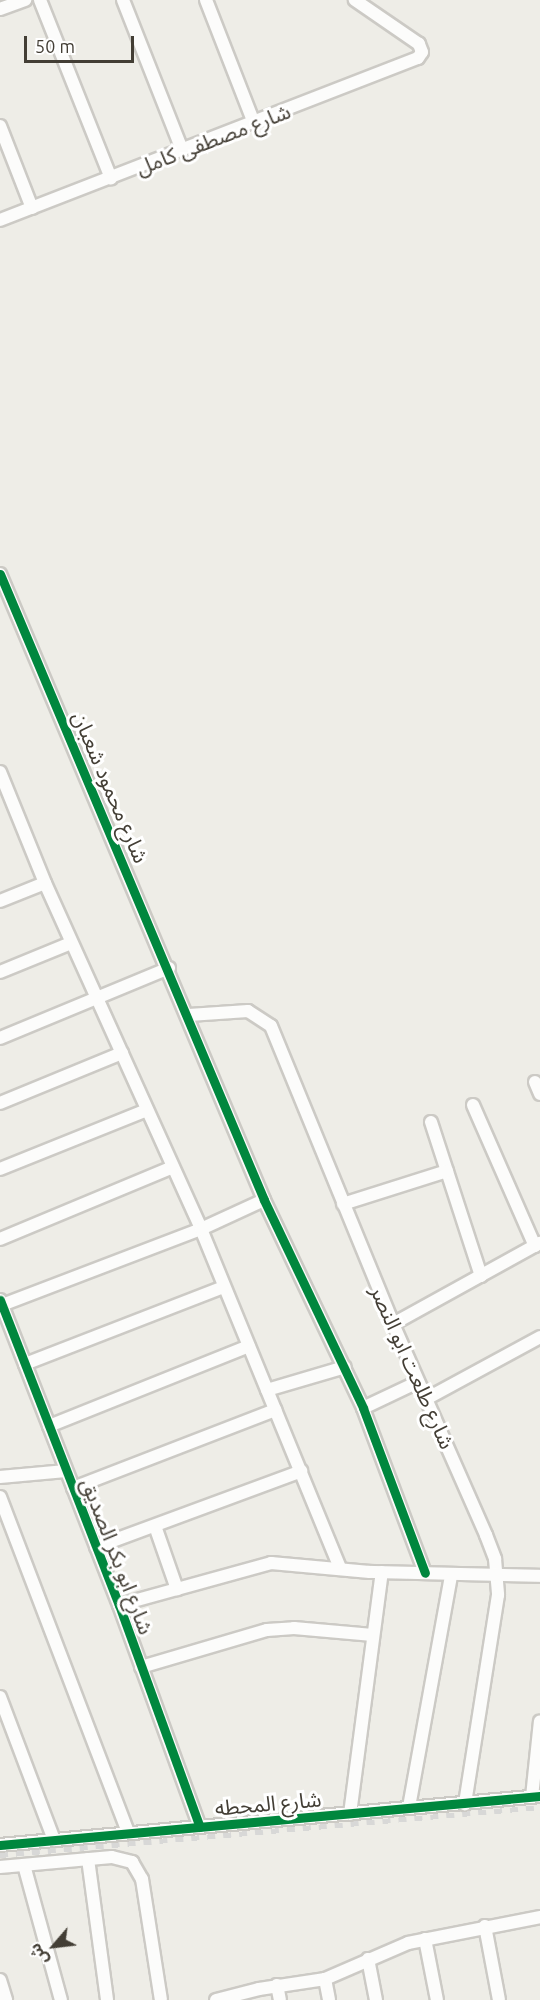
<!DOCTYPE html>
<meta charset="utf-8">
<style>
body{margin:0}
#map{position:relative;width:540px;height:2000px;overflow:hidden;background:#eeede7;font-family:Ubuntu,"Noto Sans Arabic",sans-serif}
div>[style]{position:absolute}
.roads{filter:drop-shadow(2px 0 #cccac5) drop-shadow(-2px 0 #cccac5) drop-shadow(0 2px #cccac5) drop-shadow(0 -2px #cccac5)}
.street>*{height:12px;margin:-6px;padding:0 6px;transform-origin:6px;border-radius:6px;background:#fcfcfb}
.rail>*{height:4.5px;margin-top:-2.25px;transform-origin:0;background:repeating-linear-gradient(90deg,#d8d8d7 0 8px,transparent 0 16px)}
.cycleway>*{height:9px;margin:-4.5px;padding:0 4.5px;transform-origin:4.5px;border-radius:4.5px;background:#00873e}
span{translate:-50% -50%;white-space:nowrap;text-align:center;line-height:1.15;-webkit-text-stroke:6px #fff;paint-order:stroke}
.street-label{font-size:21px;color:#433e35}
.north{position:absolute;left:24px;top:1916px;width:60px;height:60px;-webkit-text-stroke:4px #fff;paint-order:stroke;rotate:242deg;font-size:16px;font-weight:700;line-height:24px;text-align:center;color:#433e35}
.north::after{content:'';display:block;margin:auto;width:21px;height:27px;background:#433e35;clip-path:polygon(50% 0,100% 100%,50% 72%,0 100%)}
.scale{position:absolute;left:24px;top:36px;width:110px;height:27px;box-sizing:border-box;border:3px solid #433e35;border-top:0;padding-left:8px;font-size:18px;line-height:21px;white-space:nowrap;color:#433e35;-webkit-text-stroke:4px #fff;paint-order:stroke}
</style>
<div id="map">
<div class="roads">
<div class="street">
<i style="left:40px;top:0;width:192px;rotate:68.3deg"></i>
<i style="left:123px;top:0;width:161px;rotate:68.5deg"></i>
<i style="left:206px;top:0;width:132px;rotate:68.7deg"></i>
<i style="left:0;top:9px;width:27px;rotate:-20deg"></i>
<i style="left:0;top:126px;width:88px;rotate:68.7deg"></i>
<i style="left:0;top:220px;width:448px;rotate:-21.2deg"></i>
<i style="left:418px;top:58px;width:7px;rotate:-56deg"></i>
<i style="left:422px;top:52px;width:9px;rotate:-111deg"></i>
<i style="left:419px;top:44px;width:78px;rotate:-145.5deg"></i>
<i style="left:0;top:574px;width:679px;rotate:67.13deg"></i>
<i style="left:264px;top:1200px;width:230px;rotate:64.5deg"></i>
<i style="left:363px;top:1408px;width:176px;rotate:69.4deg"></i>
<i style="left:0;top:772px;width:120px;rotate:67.9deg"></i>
<i style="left:45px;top:883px;width:380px;rotate:65.7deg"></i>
<i style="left:201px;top:1229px;width:366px;rotate:67.7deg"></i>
<i style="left:0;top:901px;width:48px;rotate:-21.8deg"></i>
<i style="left:0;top:972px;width:77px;rotate:-22.2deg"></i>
<i style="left:189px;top:1015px;width:59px;rotate:-3.9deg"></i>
<i style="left:248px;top:1011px;width:27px;rotate:33deg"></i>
<i style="left:271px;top:1026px;width:322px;rotate:67.7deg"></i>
<i style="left:393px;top:1324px;width:231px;rotate:66.2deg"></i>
<i style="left:486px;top:1535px;width:26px;rotate:69deg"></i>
<i style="left:495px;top:1559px;width:36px;rotate:85deg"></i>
<i style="left:498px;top:1595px;width:212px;rotate:99deg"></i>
<i style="left:0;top:1038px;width:183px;rotate:-22.5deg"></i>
<i style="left:535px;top:1082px;width:13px;rotate:67deg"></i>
<i style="left:0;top:1103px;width:132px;rotate:-22.3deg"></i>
<i style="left:473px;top:1105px;width:154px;rotate:66.3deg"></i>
<i style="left:431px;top:1122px;width:162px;rotate:72deg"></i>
<i style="left:0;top:1169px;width:158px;rotate:-21.9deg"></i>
<i style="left:343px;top:1204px;width:109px;rotate:-17.6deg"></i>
<i style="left:0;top:1239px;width:187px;rotate:-22.6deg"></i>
<i style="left:0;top:1300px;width:327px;rotate:68.7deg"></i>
<i style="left:119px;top:1605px;width:236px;rotate:70deg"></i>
<i style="left:2px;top:1305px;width:213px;rotate:-20.9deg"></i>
<i style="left:201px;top:1229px;width:69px;rotate:-24.7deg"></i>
<i style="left:393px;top:1324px;width:168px;rotate:-28.9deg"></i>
<i style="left:25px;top:1364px;width:213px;rotate:-21.2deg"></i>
<i style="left:267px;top:1390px;width:81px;rotate:-16.4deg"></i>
<i style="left:426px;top:1399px;width:130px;rotate:-28.5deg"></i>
<i style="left:363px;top:1408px;width:61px;rotate:-25.3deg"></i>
<i style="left:49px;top:1426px;width:215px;rotate:-21.8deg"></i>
<i style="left:0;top:1477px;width:66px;rotate:-5.2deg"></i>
<i style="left:73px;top:1488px;width:217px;rotate:-21.1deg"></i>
<i style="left:0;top:1497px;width:359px;rotate:69.1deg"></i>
<i style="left:155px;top:1526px;width:67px;rotate:70.8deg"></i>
<i style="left:96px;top:1547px;width:219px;rotate:-20.3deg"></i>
<i style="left:119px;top:1605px;width:158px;rotate:-15.4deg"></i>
<i style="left:271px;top:1563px;width:99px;rotate:5.2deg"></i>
<i style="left:370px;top:1572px;width:170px;rotate:1.3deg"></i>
<i style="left:141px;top:1667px;width:131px;rotate:-16.4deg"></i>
<i style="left:267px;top:1630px;width:27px;rotate:-4deg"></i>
<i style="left:294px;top:1628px;width:79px;rotate:5.1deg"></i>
<i style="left:0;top:1697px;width:153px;rotate:69.3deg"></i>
<i style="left:532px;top:1797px;width:76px;rotate:-84deg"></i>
<i style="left:409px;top:1807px;width:236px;rotate:-79.7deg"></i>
<i style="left:350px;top:1814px;width:244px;rotate:-82.5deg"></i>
<i style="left:0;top:1845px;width:542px;rotate:-5.18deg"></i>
<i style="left:88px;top:1859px;width:142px;rotate:82.3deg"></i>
<i style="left:24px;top:1865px;width:140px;rotate:74.7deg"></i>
<i style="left:0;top:1867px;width:112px;rotate:-5.1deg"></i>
<i style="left:112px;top:1857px;width:21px;rotate:14deg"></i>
<i style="left:132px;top:1862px;width:20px;rotate:60deg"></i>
<i style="left:142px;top:1879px;width:122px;rotate:81.1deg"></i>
<i style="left:485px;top:1926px;width:75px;rotate:79.3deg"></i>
<i style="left:425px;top:1939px;width:62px;rotate:78.9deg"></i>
<i style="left:368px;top:1959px;width:42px;rotate:79deg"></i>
<i style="left:325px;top:1979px;width:21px;rotate:79deg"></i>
<i style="left:0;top:1980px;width:21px;rotate:73deg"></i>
<i style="left:277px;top:1985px;width:15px;rotate:79deg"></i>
<i style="left:216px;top:2000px;width:44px;rotate:-14.3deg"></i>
<i style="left:259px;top:1989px;width:67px;rotate:-8.6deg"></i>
<i style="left:325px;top:1979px;width:90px;rotate:-23.4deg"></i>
<i style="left:408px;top:1943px;width:135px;rotate:-11.1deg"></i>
</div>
</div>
<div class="rail">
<i style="left:0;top:1855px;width:542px;rotate:-5.08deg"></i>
</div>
<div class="cycleway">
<i style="left:0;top:574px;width:679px;rotate:67.13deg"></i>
<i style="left:264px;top:1200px;width:230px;rotate:64.5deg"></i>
<i style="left:363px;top:1408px;width:176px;rotate:69.4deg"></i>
<i style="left:0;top:1300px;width:327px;rotate:68.7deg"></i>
<i style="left:119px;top:1605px;width:236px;rotate:70deg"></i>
<i style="left:0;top:1845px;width:542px;rotate:-5.18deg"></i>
</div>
<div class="street-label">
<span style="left:213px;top:139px;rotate:-21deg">شارع مصطفى كامل</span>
<span style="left:111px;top:787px;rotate:67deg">شارع محمود شعبان</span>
<span style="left:413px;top:1367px;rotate:66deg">شارع طلعت ابو النصر</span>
<span style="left:118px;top:1556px;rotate:69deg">شارع ابو بكر الصديق</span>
<span style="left:268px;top:1803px;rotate:-5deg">شارع المحطه</span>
</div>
<div class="north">ش</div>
<div class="scale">50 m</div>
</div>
